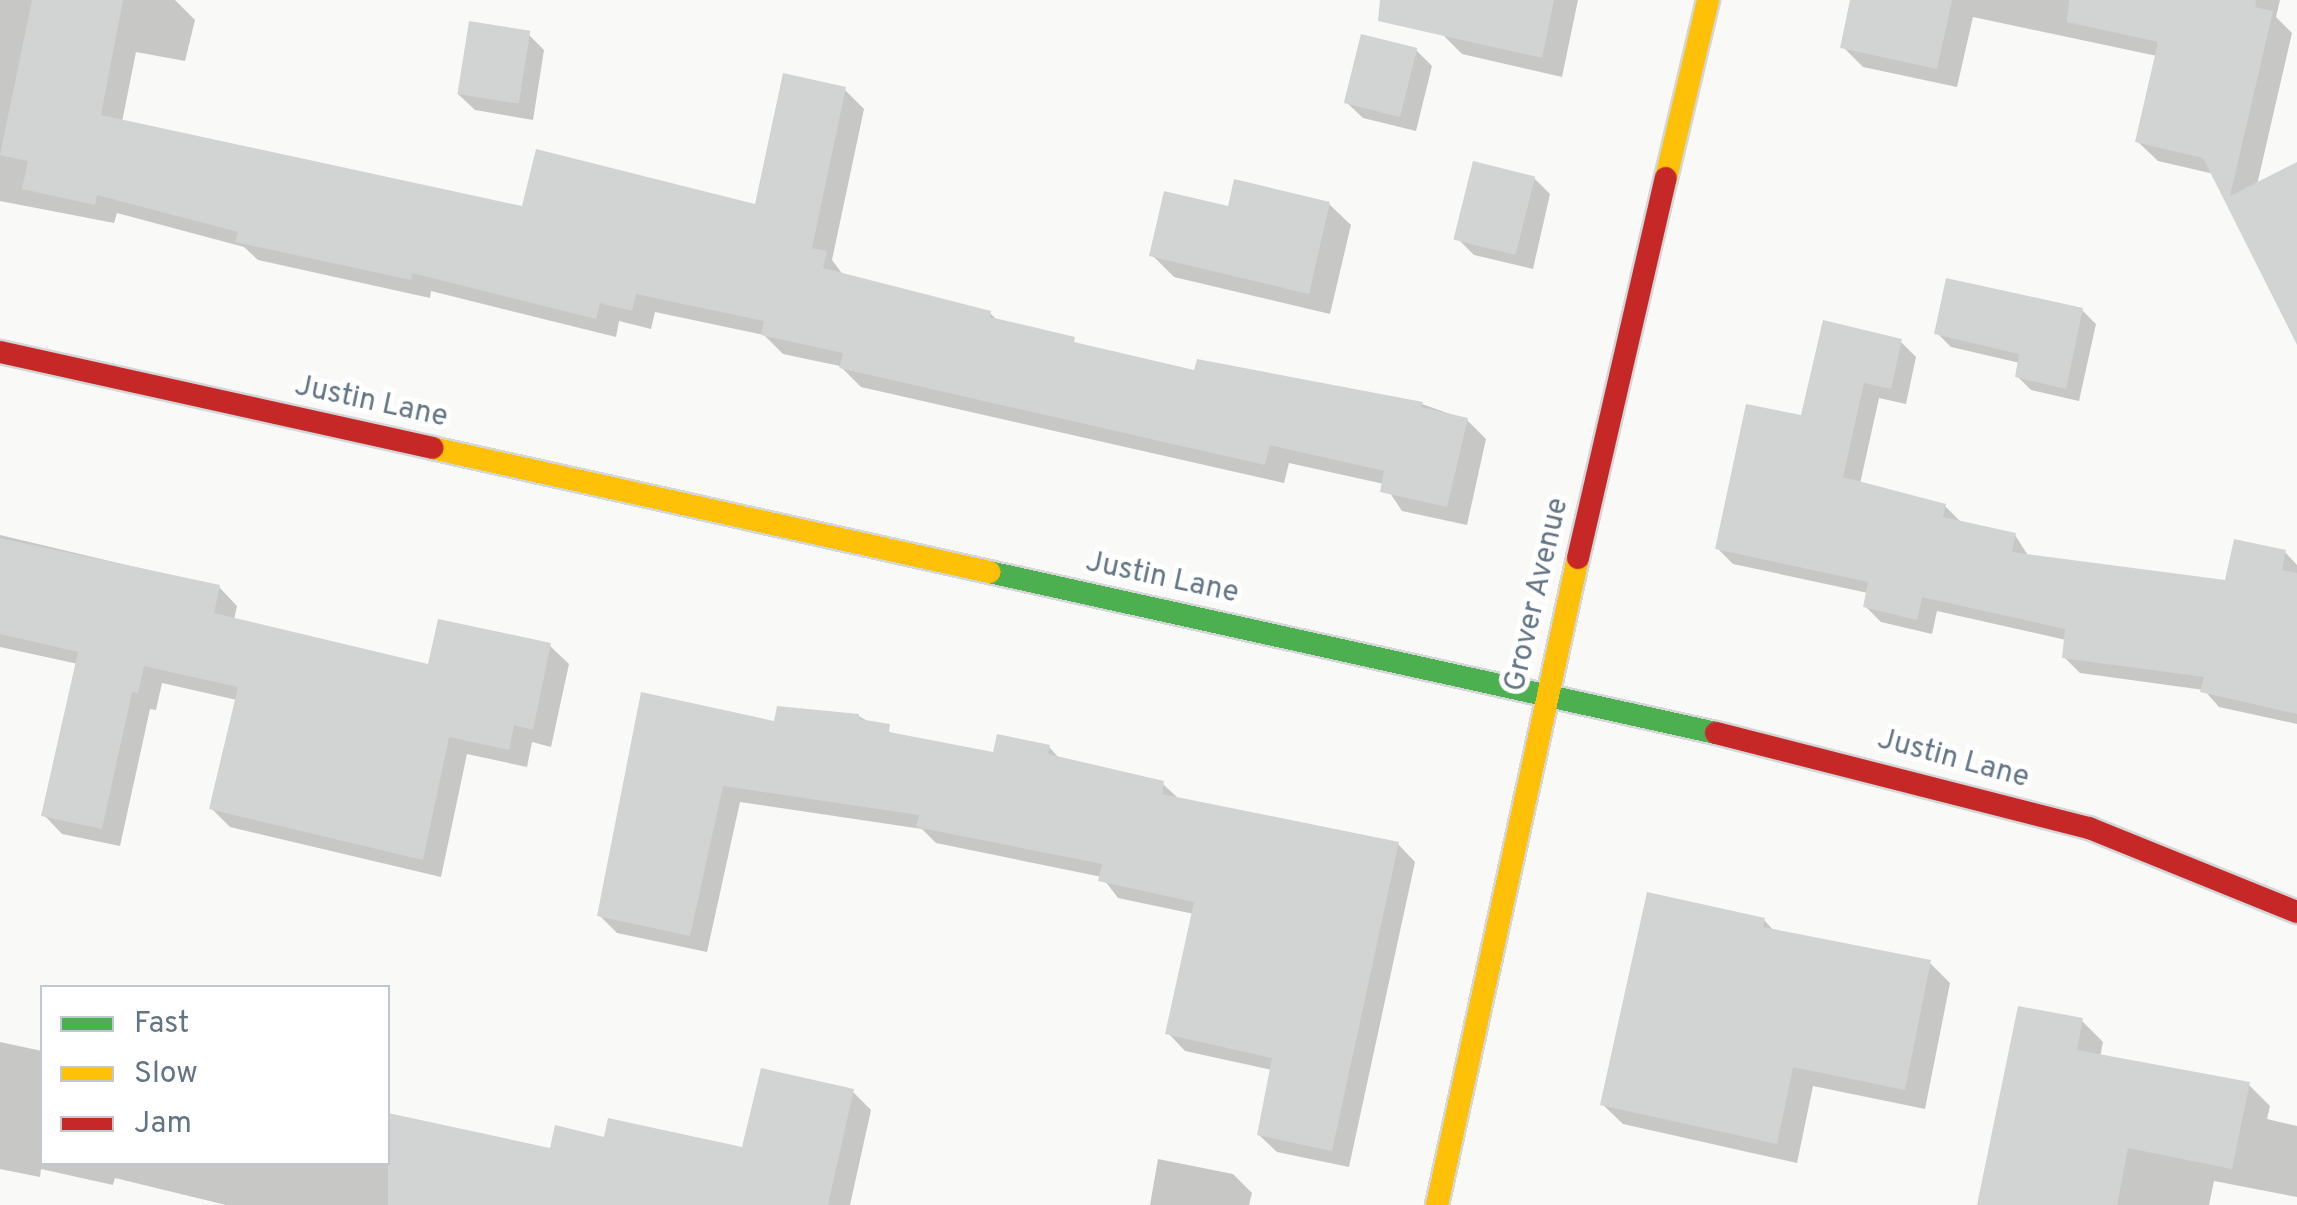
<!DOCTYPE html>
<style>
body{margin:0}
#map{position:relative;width:2297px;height:1205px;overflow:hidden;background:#f9f9f8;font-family:Overpass,sans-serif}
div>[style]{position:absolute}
.shadow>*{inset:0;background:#0003}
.building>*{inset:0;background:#d2d4d4;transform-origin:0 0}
.roads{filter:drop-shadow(2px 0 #d4d6d7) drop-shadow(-2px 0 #d4d6d7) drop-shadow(0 2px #d4d6d7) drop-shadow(0 -2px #d4d6d7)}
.fast>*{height:22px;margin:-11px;padding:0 11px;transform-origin:11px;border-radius:11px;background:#4caf50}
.slow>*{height:22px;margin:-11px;padding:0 11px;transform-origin:11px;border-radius:11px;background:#ffc107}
.jam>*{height:22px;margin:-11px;padding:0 11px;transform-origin:11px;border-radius:11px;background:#c62828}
span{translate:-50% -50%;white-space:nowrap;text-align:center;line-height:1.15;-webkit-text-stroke:10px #fff;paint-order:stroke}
.street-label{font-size:30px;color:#637484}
.legend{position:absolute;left:40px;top:985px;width:350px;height:180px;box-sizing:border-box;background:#fff;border:2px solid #c1c7ce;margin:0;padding:12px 18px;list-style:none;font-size:30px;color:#637484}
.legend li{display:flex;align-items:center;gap:20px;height:50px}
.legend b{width:50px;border:2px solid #c1c7ce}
</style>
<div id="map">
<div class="shadow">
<i style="clip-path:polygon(0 0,175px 0,195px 20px,185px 61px,136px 52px,122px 122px,523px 209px,757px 207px,844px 89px,864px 109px,832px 260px,844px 276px,990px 313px,999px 322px,1081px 347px,1196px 373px,1422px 404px,1467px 420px,1486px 439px,1467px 525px,1402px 511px,1384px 484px,1289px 463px,1284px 483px,861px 387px,840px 366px,783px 354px,764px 335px,655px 312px,651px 329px,619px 321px,616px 337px,431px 291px,430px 298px,258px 260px,244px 247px,117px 213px,114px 223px,0 201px)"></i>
<i style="clip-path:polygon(1449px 0,1578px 0,1562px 77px,1462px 54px,1442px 34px)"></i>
<i style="clip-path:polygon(1853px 0,2280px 0,2276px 17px,2292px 33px,2257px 185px,2297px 165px,2297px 339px,2214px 174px,2158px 161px,2137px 141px,2157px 56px,1973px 17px,1957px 87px,1863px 67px,1843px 47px)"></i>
<i style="clip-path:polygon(528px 34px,544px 50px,533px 120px,475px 110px,458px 94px)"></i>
<i style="clip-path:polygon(1416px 50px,1432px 66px,1416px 131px,1363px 118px,1346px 102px)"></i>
<i style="clip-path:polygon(1534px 178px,1550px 194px,1533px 269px,1474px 255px,1458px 239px)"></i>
<i style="clip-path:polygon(1329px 204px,1351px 225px,1330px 314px,1174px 277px,1152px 255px,1230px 209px)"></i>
<i style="clip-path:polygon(2082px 310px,2096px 324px,2079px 401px,2031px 390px,2017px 376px,2020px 363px,1951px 347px,1937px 333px)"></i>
<i style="clip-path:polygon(1900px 341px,1916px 357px,1906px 404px,1879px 398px,1860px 484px,1945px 506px,1961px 522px,2015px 535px,2029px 557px,2227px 583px,2285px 552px,2297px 565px,2297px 724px,2219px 707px,2204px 690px,2080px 673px,2064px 657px,2066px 640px,1937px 611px,1932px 634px,1881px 622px,1865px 606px,1868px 593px,1733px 564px,1718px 549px,1803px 418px)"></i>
<i style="clip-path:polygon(0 535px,219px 587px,237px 606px,234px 620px,430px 667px,550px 646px,569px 664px,551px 747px,532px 742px,527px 767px,467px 754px,441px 877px,230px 827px,212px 809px,237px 700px,162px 683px,156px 710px,150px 709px,120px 846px,62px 834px,44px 815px,78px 664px,0 647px)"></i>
<i style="clip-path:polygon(858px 716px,900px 737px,995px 755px,1049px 747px,1061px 760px,1163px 784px,1180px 800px,1398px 844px,1415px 862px,1349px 1167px,1277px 1152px,1259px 1135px,1272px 1070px,1185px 1051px,1168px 1033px,1194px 914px,1118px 898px,1102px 877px,936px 843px,922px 829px,740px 802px,707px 952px,617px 933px,600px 916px,776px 724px)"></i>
<i style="clip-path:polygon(1764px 920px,1776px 933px,1929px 962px,1950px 983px,1925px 1109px,1813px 1086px,1797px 1163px,1623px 1124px,1602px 1104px)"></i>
<i style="clip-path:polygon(2082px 1021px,2103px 1042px,2100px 1057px,2249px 1085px,2270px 1106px,2267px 1119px,2297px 1126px,2297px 1197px,2214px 1181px,2209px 1205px,1980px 1205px)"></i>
<i style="clip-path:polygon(0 1042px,42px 1051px,42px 1162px,388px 1162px,388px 1115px,552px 1151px,606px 1140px,744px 1150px,852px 1091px,871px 1110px,850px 1205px,226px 1205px,115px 1178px,113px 1185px,41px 1169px,40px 1177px,0 1169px)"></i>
<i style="clip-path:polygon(1158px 1159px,1233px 1174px,1252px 1193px,1249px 1205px,1150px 1205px)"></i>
</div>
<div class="building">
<i style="clip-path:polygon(32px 0,123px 0,101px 115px,522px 206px,536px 149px,755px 204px,783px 73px,846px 87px,812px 248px,827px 251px,823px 268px,991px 311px,990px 317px,1075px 337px,1074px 342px,1194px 370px,1197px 359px,1423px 402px,1421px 407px,1468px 418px,1447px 507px,1380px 492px,1384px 471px,1270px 445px,1265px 465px,839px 368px,843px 353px,761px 335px,764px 321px,636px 294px,632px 311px,600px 303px,596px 319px,412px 273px,411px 280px,235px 242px,238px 232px,97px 195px,95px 205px,22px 189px,28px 161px,0 155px)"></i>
<i style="clip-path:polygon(1380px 0,1554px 0,1542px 58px,1378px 21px)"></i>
<i style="clip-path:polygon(1850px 0,1952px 0,1937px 69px,1840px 48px)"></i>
<i style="clip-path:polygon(2069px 0,2256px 0,2255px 7px,2273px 11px,2230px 196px,2297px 162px,2297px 345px,2203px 158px,2135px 142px,2158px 42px,2067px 22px)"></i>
<i style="left:469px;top:21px;width:62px;height:74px;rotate:9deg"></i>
<i style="left:1361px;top:34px;width:58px;height:71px;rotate:14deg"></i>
<i style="left:1473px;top:161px;width:64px;height:81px;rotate:14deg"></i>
<i style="clip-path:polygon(1234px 179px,1330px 202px,1309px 294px,1149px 256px,1164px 191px,1228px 206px)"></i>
<i style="clip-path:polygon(1946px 278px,2083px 308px,2066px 389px,2015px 377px,2019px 354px,1934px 334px)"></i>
<i style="clip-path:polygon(1823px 320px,1902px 339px,1891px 389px,1864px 383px,1843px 477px,1946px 504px,1943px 517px,2016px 533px,2012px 552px,2225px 580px,2234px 539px,2286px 550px,2282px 570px,2297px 573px,2297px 714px,2200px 692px,2204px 677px,2062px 658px,2065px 629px,1922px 597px,1917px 620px,1863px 607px,1868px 582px,1715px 549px,1746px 404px,1801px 415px)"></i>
<i style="clip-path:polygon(0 538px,220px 585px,214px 613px,428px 664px,438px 619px,551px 643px,533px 730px,514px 725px,509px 750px,449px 737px,423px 860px,209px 809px,238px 687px,144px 666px,138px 693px,132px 692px,102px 829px,41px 816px,78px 652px,0 634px)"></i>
<i style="clip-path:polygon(641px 692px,774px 721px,777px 706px,859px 714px,859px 719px,890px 724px,889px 732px,993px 752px,997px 734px,1050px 745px,1048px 754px,1164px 781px,1162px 794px,1399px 842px,1332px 1151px,1257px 1135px,1272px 1058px,1165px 1034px,1194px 902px,1098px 881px,1102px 864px,916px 827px,919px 815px,723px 786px,690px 936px,597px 916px)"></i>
<i style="clip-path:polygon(1647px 892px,1765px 918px,1763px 927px,1931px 960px,1905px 1090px,1793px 1067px,1777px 1144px,1600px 1105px)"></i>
<i style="clip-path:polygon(2018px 1006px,2083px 1018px,2077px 1050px,2250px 1082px,2232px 1169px,2128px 1148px,2117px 1205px,1977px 1205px)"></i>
<i style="clip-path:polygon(761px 1068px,854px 1089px,828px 1205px,388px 1205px,388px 1113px,550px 1148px,555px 1125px,604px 1137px,608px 1118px,742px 1147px)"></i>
</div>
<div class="roads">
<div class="fast">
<i style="left:989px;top:572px;width:745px;rotate:12.49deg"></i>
</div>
<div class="slow">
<i style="left:1666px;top:178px;width:183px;rotate:-76.7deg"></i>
<i style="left:432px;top:448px;width:571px;rotate:12.55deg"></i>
<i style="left:1437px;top:1205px;width:662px;rotate:-77.71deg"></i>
</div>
<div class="jam">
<i style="left:0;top:352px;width:443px;rotate:12.5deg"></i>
<i style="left:1578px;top:558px;width:390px;rotate:-77deg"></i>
<i style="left:1716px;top:733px;width:385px;rotate:14.3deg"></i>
<i style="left:2089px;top:828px;width:224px;rotate:22deg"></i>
</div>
</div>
<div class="street-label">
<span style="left:371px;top:403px;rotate:12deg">Justin Lane</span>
<span style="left:1162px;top:579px;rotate:12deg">Justin Lane</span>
<span style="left:1538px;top:595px;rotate:-77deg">Grover Avenue</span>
<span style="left:1953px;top:760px;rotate:15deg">Justin Lane</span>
</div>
<ul class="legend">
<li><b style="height:12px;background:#4caf50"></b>Fast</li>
<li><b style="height:12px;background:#ffc107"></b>Slow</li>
<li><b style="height:12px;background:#c62828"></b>Jam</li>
</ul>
</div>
